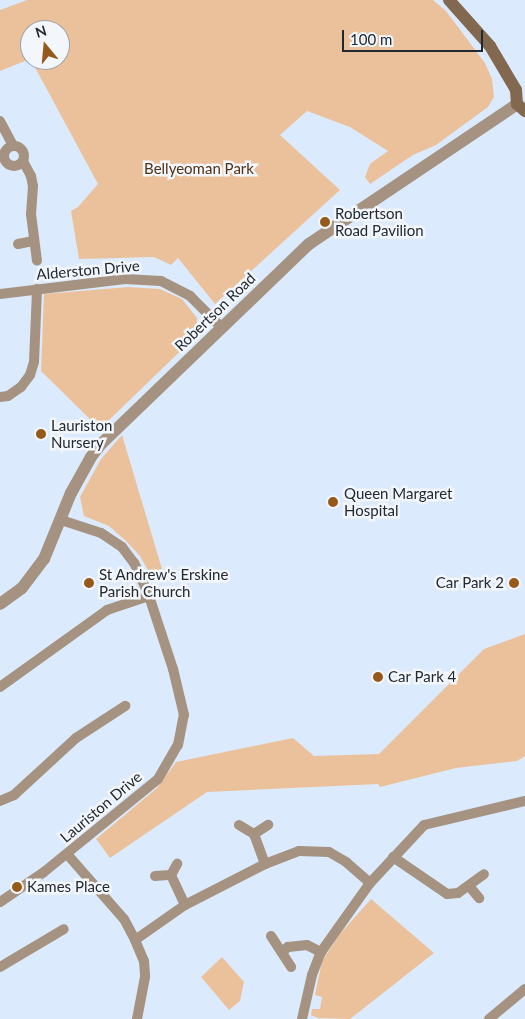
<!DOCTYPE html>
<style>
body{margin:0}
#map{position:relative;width:525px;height:1019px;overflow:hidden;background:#dbebfd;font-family:Lato,sans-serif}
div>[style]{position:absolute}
.green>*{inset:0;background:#ebc19c}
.minor>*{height:10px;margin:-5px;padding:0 5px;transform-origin:5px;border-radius:5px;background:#a59281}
.minor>.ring{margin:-5px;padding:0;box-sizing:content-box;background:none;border:10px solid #a59281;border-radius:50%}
.tertiary>*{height:12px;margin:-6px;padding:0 6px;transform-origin:6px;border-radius:6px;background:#a59281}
.secondary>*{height:12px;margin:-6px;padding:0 6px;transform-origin:6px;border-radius:6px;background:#836850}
.dots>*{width:14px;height:14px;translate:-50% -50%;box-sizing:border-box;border:2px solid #f3f6fb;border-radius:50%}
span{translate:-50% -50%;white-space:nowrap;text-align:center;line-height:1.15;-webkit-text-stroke:5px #f3f6fb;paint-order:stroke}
.park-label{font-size:15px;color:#503214}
.poi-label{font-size:15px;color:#222931}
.left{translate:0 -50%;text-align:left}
.right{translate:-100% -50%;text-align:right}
.street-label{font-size:15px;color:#222931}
.north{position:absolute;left:20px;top:20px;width:50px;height:50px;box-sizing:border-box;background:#f3f6fb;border:1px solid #9fa4aa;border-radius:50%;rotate:343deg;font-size:14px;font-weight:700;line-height:20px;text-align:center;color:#222931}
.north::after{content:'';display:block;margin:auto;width:18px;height:22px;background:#955a19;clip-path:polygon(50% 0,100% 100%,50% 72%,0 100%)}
.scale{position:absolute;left:342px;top:30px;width:141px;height:22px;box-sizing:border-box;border:2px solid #222931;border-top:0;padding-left:6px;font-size:15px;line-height:18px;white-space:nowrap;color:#222931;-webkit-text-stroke:4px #f3f6fb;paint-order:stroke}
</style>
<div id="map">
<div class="green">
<i style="clip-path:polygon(27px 0,433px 0,446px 11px,485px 63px,492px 79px,494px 97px,488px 107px,436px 145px,413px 155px,370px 184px,365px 177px,370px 164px,388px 151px,350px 127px,307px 111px,280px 135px,340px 190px,215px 304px,178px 258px,171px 265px,154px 257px,79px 259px,71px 211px,78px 207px,98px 184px,31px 60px,60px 60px,60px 30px,30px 30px,30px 59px,0 71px,0 10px)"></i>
<i style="clip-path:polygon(128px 287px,160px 289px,182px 299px,197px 318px,197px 335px,107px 422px,102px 431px,41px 371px,44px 294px)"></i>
<i style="clip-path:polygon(122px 435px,162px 569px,149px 572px,140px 556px,126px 541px,109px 526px,84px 516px,80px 497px,101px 459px)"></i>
<i style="clip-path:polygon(525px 634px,525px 756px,517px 761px,456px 768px,380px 787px,378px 784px,207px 792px,110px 858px,96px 839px,157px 788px,176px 762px,293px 738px,314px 756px,379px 754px,484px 649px)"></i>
<i style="clip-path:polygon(371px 899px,434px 953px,350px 1019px,318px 1018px,311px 1015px,312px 1009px,320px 1009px,322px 997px,315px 995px,322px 961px,340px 934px)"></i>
<i style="clip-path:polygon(222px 957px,244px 982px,240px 1001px,229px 1010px,201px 977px)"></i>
</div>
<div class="minor">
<i style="left:0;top:121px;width:27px;rotate:62deg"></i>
<i class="ring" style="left:4px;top:146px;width:10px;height:10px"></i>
<i style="left:23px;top:161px;width:17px;rotate:62deg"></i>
<i style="left:31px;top:176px;width:10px;rotate:79deg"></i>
<i style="left:33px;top:186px;width:28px;rotate:94deg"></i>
<i style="left:31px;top:214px;width:47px;rotate:82.7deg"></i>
<i style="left:18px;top:244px;width:16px;rotate:-11deg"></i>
<i style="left:0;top:294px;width:126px;rotate:-6.8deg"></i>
<i style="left:125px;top:279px;width:36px;rotate:3deg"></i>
<i style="left:161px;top:281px;width:33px;rotate:27deg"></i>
<i style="left:190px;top:296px;width:45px;rotate:45deg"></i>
<i style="left:0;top:397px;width:8px;rotate:-7deg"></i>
<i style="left:8px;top:396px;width:16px;rotate:-35deg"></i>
<i style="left:21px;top:387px;width:15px;rotate:-53deg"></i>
<i style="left:30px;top:375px;width:14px;rotate:-73deg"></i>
<i style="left:34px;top:362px;width:73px;rotate:-87.6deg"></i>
<i style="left:0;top:687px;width:132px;rotate:-35.7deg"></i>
<i style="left:107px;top:610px;width:44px;rotate:-18.4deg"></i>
<i style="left:0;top:801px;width:15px;rotate:-23deg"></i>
<i style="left:14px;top:795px;width:84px;rotate:-42.6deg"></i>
<i style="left:76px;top:738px;width:59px;rotate:-33.1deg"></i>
<i style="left:239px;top:825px;width:17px;rotate:31deg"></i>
<i style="left:254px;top:834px;width:17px;rotate:-33deg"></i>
<i style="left:254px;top:834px;width:32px;rotate:70deg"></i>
<i style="left:67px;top:854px;width:86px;rotate:48.8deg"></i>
<i style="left:124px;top:919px;width:24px;rotate:62deg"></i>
<i style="left:135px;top:940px;width:23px;rotate:67deg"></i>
<i style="left:144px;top:961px;width:16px;rotate:86deg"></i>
<i style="left:145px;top:977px;width:43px;rotate:100.8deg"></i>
<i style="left:393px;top:857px;width:65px;rotate:34.4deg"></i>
<i style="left:447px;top:894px;width:11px;rotate:-5deg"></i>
<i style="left:458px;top:893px;width:32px;rotate:-36deg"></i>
<i style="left:171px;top:875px;width:33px;rotate:65deg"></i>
<i style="left:155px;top:876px;width:16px;rotate:-4deg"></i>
<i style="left:171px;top:875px;width:13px;rotate:-61deg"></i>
<i style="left:469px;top:886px;width:16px;rotate:50deg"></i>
<i style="left:0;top:902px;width:53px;rotate:-34.3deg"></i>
<i style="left:44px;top:872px;width:147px;rotate:-39.2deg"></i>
<i style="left:158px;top:779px;width:39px;rotate:-60deg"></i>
<i style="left:178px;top:745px;width:31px;rotate:-79deg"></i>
<i style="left:184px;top:715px;width:47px;rotate:-103.4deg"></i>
<i style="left:173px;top:669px;width:77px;rotate:-108.2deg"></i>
<i style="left:149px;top:596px;width:36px;rotate:-114deg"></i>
<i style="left:134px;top:563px;width:20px;rotate:-127deg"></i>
<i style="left:122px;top:547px;width:25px;rotate:-146deg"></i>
<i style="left:101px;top:533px;width:42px;rotate:-162deg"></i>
<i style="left:271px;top:936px;width:37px;rotate:57deg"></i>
<i style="left:135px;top:940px;width:61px;rotate:-35deg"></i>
<i style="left:185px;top:905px;width:90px;rotate:-27.1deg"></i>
<i style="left:265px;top:864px;width:36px;rotate:-21deg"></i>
<i style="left:299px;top:851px;width:30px;rotate:2deg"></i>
<i style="left:329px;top:852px;width:20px;rotate:30deg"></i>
<i style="left:346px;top:862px;width:32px;rotate:41deg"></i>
<i style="left:282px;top:952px;width:8px;rotate:-40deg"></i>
<i style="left:288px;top:947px;width:19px;rotate:-6deg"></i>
<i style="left:307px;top:945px;width:16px;rotate:27deg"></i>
<i style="left:0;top:967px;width:74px;rotate:-30.7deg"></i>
<i style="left:302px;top:1019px;width:45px;rotate:-77.2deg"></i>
<i style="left:312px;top:975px;width:25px;rotate:-69deg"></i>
<i style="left:321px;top:952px;width:85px;rotate:-54.6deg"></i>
<i style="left:370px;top:883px;width:79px;rotate:-47deg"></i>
<i style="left:424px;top:825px;width:104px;rotate:-13.4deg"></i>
<i style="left:489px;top:1019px;width:47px;rotate:-39.8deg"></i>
</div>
<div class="tertiary">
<i style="left:0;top:604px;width:27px;rotate:-36deg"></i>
<i style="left:22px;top:588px;width:36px;rotate:-53deg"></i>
<i style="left:44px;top:559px;width:71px;rotate:-67.8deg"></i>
<i style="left:71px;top:493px;width:41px;rotate:-60.9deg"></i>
<i style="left:91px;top:457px;width:15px;rotate:-53deg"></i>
<i style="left:100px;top:445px;width:290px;rotate:-43.9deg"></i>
<i style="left:309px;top:244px;width:251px;rotate:-33.9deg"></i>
</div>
<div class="secondary">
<i style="left:449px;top:0;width:62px;rotate:48.3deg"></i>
<i style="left:490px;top:46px;width:51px;rotate:59.4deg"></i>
<i style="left:516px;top:90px;width:14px;rotate:86deg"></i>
<i style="left:517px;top:104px;width:11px;rotate:41deg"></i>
</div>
<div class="dots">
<i style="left:325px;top:222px;background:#955a19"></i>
<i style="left:41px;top:434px;background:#955a19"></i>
<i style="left:333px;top:502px;background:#955a19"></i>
<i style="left:89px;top:583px;background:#955a19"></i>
<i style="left:514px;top:583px;background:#955a19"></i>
<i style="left:378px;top:677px;background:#955a19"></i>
<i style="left:17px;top:887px;background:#955a19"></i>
</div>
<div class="park-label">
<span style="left:199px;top:169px">Bellyeoman Park</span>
</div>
<div class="poi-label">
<span class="left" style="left:335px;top:222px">Robertson<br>Road Pavilion</span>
<span class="left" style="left:51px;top:434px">Lauriston<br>Nursery</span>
<span class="left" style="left:344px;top:502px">Queen Margaret<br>Hospital</span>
<span class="left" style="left:99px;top:583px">St Andrew's Erskine<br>Parish Church</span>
<span class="right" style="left:504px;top:583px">Car Park 2</span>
<span class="left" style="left:388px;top:677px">Car Park 4</span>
<span class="left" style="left:27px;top:887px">Kames Place</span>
</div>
<div class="street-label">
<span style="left:88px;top:270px;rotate:-5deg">Alderston Drive</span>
<span style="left:215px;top:312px;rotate:-44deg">Robertson Road</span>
<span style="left:101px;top:807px;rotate:-40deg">Lauriston Drive</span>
</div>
<div class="north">N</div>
<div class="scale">100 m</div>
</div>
